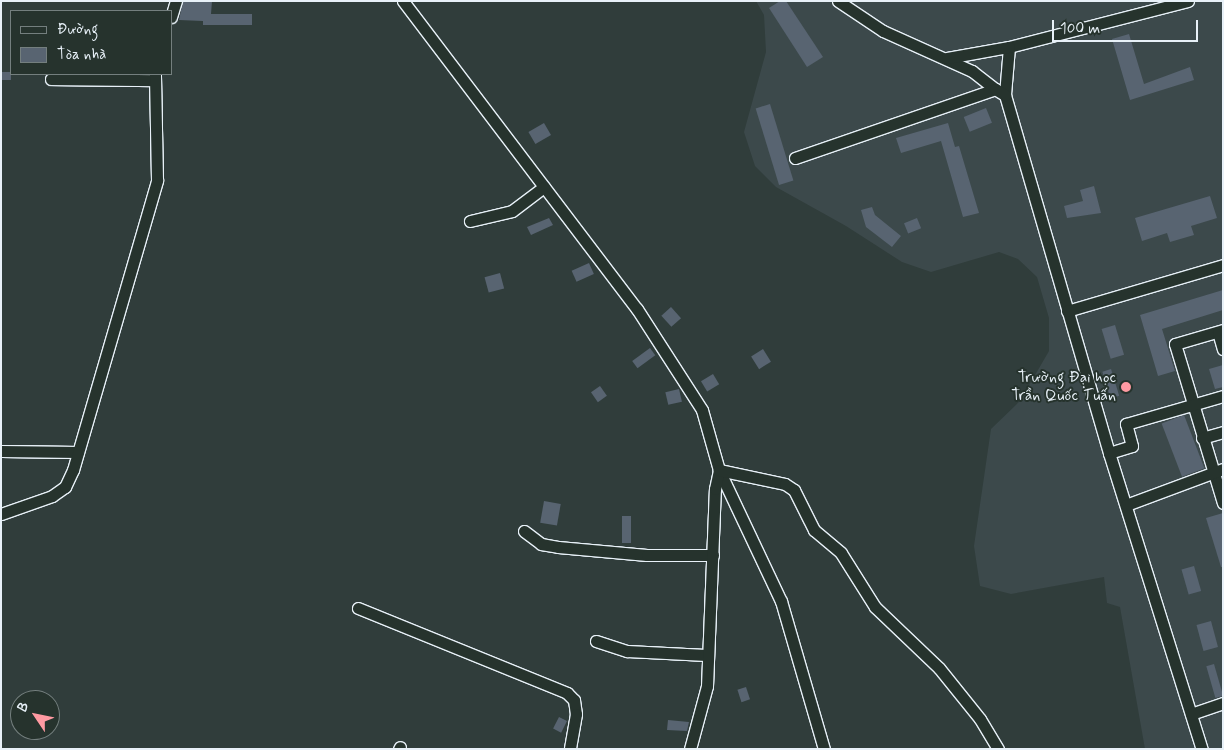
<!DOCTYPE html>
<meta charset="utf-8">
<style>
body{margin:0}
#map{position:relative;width:1224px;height:750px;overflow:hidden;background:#303d3b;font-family:Mynerve,sans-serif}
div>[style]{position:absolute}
.built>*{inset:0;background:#3c494b}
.building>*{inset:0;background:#586471;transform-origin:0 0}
.roads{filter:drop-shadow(1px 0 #e8f1f8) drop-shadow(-1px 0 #e8f1f8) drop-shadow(0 1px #e8f1f8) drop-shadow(0 -1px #e8f1f8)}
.minor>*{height:11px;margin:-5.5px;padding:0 5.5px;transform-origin:5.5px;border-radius:5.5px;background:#26332d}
.dots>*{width:14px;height:14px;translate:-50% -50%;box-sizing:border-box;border:2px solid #26332d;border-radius:50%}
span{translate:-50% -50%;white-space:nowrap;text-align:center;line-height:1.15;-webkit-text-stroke:4px #26332d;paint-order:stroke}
.poi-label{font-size:16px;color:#e8f1f8}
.right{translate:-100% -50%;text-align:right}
.frame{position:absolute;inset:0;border:2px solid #e8f1f8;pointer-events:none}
.legend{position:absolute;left:10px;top:10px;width:162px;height:65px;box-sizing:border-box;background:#26332d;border:1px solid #747f7e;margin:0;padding:6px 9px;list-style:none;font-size:15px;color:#e8f1f8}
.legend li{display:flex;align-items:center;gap:10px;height:25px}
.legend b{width:25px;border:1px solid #747f7e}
.north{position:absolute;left:10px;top:690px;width:50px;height:50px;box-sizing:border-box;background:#26332d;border:1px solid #747f7e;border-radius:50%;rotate:304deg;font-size:14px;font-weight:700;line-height:20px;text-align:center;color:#e8f1f8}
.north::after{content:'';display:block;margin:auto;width:18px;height:22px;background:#ff9aa2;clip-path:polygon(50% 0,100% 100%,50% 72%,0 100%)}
.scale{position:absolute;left:1052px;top:20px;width:146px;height:22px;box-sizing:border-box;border:2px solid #e8f1f8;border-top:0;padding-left:6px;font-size:15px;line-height:18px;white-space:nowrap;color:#e8f1f8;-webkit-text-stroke:4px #26332d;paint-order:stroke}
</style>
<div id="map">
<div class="built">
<i style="clip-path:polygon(756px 1px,1223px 1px,1223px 749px,1145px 749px,1120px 607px,1107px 603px,1104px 577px,1011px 594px,980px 586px,974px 546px,991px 429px,1020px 401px,1049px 351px,1049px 318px,1037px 277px,1018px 259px,999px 252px,931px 272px,902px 262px,846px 226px,776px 187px,755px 166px,744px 132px,766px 52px,764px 15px)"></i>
</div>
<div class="building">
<i style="clip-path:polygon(183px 1px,212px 1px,211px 14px,252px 14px,252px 25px,203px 25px,203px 21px,179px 20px)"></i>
<i style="clip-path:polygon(780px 1px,786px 1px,823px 57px,807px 67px,769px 8px)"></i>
<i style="clip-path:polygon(1129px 34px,1144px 84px,1190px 67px,1194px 80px,1130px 100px,1112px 39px)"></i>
<i style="left:1px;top:72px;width:10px;height:8px"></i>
<i style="left:770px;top:104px;width:80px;height:15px;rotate:73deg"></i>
<i style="left:986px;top:108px;width:16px;height:24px;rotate:68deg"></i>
<i style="left:544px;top:123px;width:14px;height:18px;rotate:60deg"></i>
<i style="clip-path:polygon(948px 123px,955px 147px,959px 146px,979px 213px,963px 217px,941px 141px,901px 153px,896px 138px)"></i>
<i style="clip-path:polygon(1094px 186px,1101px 213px,1067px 218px,1064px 206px,1083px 201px,1080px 190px)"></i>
<i style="clip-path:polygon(1210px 196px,1217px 218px,1191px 226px,1194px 235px,1170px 242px,1167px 233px,1142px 241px,1135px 218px)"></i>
<i style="clip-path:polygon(872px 207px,875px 215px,901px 236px,892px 247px,866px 227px,861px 210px)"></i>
<i style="clip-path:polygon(549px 218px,553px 225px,531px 235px,527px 227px)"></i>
<i style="left:917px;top:218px;width:11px;height:14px;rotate:68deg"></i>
<i style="left:589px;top:263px;width:12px;height:19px;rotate:66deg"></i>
<i style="left:500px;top:273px;width:16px;height:16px;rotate:75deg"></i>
<i style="clip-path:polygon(1223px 290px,1223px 310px,1162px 329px,1175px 371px,1158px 376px,1140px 315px)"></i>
<i style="left:671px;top:307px;width:15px;height:13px;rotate:48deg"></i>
<i style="left:1115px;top:325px;width:31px;height:14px;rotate:73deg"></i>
<i style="left:650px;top:348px;width:9px;height:22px;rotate:54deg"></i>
<i style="left:763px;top:349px;width:15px;height:14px;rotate:58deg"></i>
<i style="clip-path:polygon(1223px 365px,1223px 387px,1215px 389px,1209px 369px)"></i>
<i style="left:1111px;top:369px;width:28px;height:9px;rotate:73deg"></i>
<i style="left:713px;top:374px;width:12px;height:14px;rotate:59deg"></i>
<i style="left:600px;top:386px;width:12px;height:11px;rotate:55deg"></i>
<i style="left:679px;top:389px;width:13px;height:14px;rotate:77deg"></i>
<i style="left:1184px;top:415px;width:57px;height:24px;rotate:69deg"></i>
<i style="left:544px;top:501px;width:17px;height:22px;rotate:10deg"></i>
<i style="clip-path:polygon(1223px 513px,1223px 567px,1221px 567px,1206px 518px)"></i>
<i style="left:622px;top:516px;width:9px;height:27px"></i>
<i style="left:1194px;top:566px;width:26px;height:13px;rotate:74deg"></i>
<i style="left:1211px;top:621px;width:27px;height:15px;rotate:75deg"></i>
<i style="left:1214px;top:664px;width:33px;height:8px;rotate:74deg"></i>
<i style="left:746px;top:687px;width:13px;height:9px;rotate:72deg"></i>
<i style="left:559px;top:717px;width:9px;height:13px;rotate:27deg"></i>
<i style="clip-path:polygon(668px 720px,689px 722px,687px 731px,667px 730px)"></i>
</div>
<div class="roads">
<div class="minor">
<i style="left:403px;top:1px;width:387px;rotate:52.8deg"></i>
<i style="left:637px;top:309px;width:120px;rotate:57.2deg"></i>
<i style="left:702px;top:410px;width:62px;rotate:74.2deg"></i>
<i style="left:719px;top:470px;width:145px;rotate:64.7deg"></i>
<i style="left:781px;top:601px;width:154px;rotate:73.8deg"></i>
<i style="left:838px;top:1px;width:54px;rotate:33.7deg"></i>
<i style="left:883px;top:31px;width:98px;rotate:24.2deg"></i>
<i style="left:972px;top:71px;width:29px;rotate:38deg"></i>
<i style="left:1188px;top:1px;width:185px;rotate:165.6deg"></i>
<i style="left:1009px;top:47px;width:48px;rotate:94.8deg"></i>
<i style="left:1005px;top:95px;width:373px;rotate:73.8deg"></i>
<i style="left:1109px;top:453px;width:310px;rotate:72.6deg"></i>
<i style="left:171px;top:17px;width:17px;rotate:-73deg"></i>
<i style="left:947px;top:58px;width:63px;rotate:-10.1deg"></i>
<i style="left:51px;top:79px;width:103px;rotate:0.6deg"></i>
<i style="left:795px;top:158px;width:212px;rotate:-19deg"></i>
<i style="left:995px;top:89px;width:12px;rotate:31deg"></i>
<i style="left:470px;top:221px;width:43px;rotate:-13.4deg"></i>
<i style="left:512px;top:211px;width:40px;rotate:-37deg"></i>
<i style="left:1067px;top:311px;width:163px;rotate:-16.4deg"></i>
<i style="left:1223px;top:330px;width:50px;rotate:163.7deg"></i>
<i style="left:1175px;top:344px;width:166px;rotate:73.2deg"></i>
<i style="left:1218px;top:332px;width:18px;rotate:74deg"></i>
<i style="left:1202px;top:438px;width:22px;rotate:-16deg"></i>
<i style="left:1px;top:451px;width:77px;rotate:0.7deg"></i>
<i style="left:1109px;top:453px;width:24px;rotate:-17deg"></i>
<i style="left:1132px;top:446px;width:23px;rotate:-105deg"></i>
<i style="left:1126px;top:424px;width:101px;rotate:-16.1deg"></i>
<i style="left:1126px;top:505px;width:103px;rotate:-20.4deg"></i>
<i style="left:1px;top:514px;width:54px;rotate:-19.4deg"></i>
<i style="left:52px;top:496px;width:16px;rotate:-35deg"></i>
<i style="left:65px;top:487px;width:19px;rotate:-65deg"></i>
<i style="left:73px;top:470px;width:302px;rotate:-73.8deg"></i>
<i style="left:157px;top:180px;width:106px;rotate:-91.1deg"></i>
<i style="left:524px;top:531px;width:21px;rotate:37deg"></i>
<i style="left:541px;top:544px;width:17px;rotate:10deg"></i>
<i style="left:558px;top:547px;width:89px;rotate:5.1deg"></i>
<i style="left:647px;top:555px;width:66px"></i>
<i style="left:358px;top:608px;width:226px;rotate:22.1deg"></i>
<i style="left:567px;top:693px;width:10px;rotate:45deg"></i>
<i style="left:574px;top:700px;width:14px;rotate:82deg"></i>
<i style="left:576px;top:714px;width:36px;rotate:100deg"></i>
<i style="left:596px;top:641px;width:33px;rotate:18deg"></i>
<i style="left:627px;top:651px;width:79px;rotate:2.9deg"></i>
<i style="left:1191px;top:714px;width:34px;rotate:-19deg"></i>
<i style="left:399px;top:749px;width:2px;rotate:-63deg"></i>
<i style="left:690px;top:749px;width:65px;rotate:-74.9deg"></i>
<i style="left:707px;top:686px;width:197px;rotate:-87.7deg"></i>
<i style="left:715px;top:489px;width:19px;rotate:-78deg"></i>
<i style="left:719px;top:470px;width:67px;rotate:12deg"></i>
<i style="left:785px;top:484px;width:11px;rotate:34deg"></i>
<i style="left:794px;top:490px;width:45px;rotate:63.4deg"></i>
<i style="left:814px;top:530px;width:35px;rotate:40deg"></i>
<i style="left:841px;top:553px;width:64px;rotate:57.8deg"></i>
<i style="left:875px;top:607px;width:88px;rotate:43.6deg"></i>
<i style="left:939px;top:668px;width:65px;rotate:51.2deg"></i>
<i style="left:980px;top:719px;width:35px;rotate:59deg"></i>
</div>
</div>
<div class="dots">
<i style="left:1126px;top:387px;background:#ff9aa2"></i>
</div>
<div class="poi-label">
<span class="right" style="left:1116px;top:387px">Trường Đại học<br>Trần Quốc Tuấn</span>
</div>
<div class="frame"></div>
<ul class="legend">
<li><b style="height:6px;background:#26332d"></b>Đường</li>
<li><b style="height:14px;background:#586471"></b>Tòa nhà</li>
</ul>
<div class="north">B</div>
<div class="scale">100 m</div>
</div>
